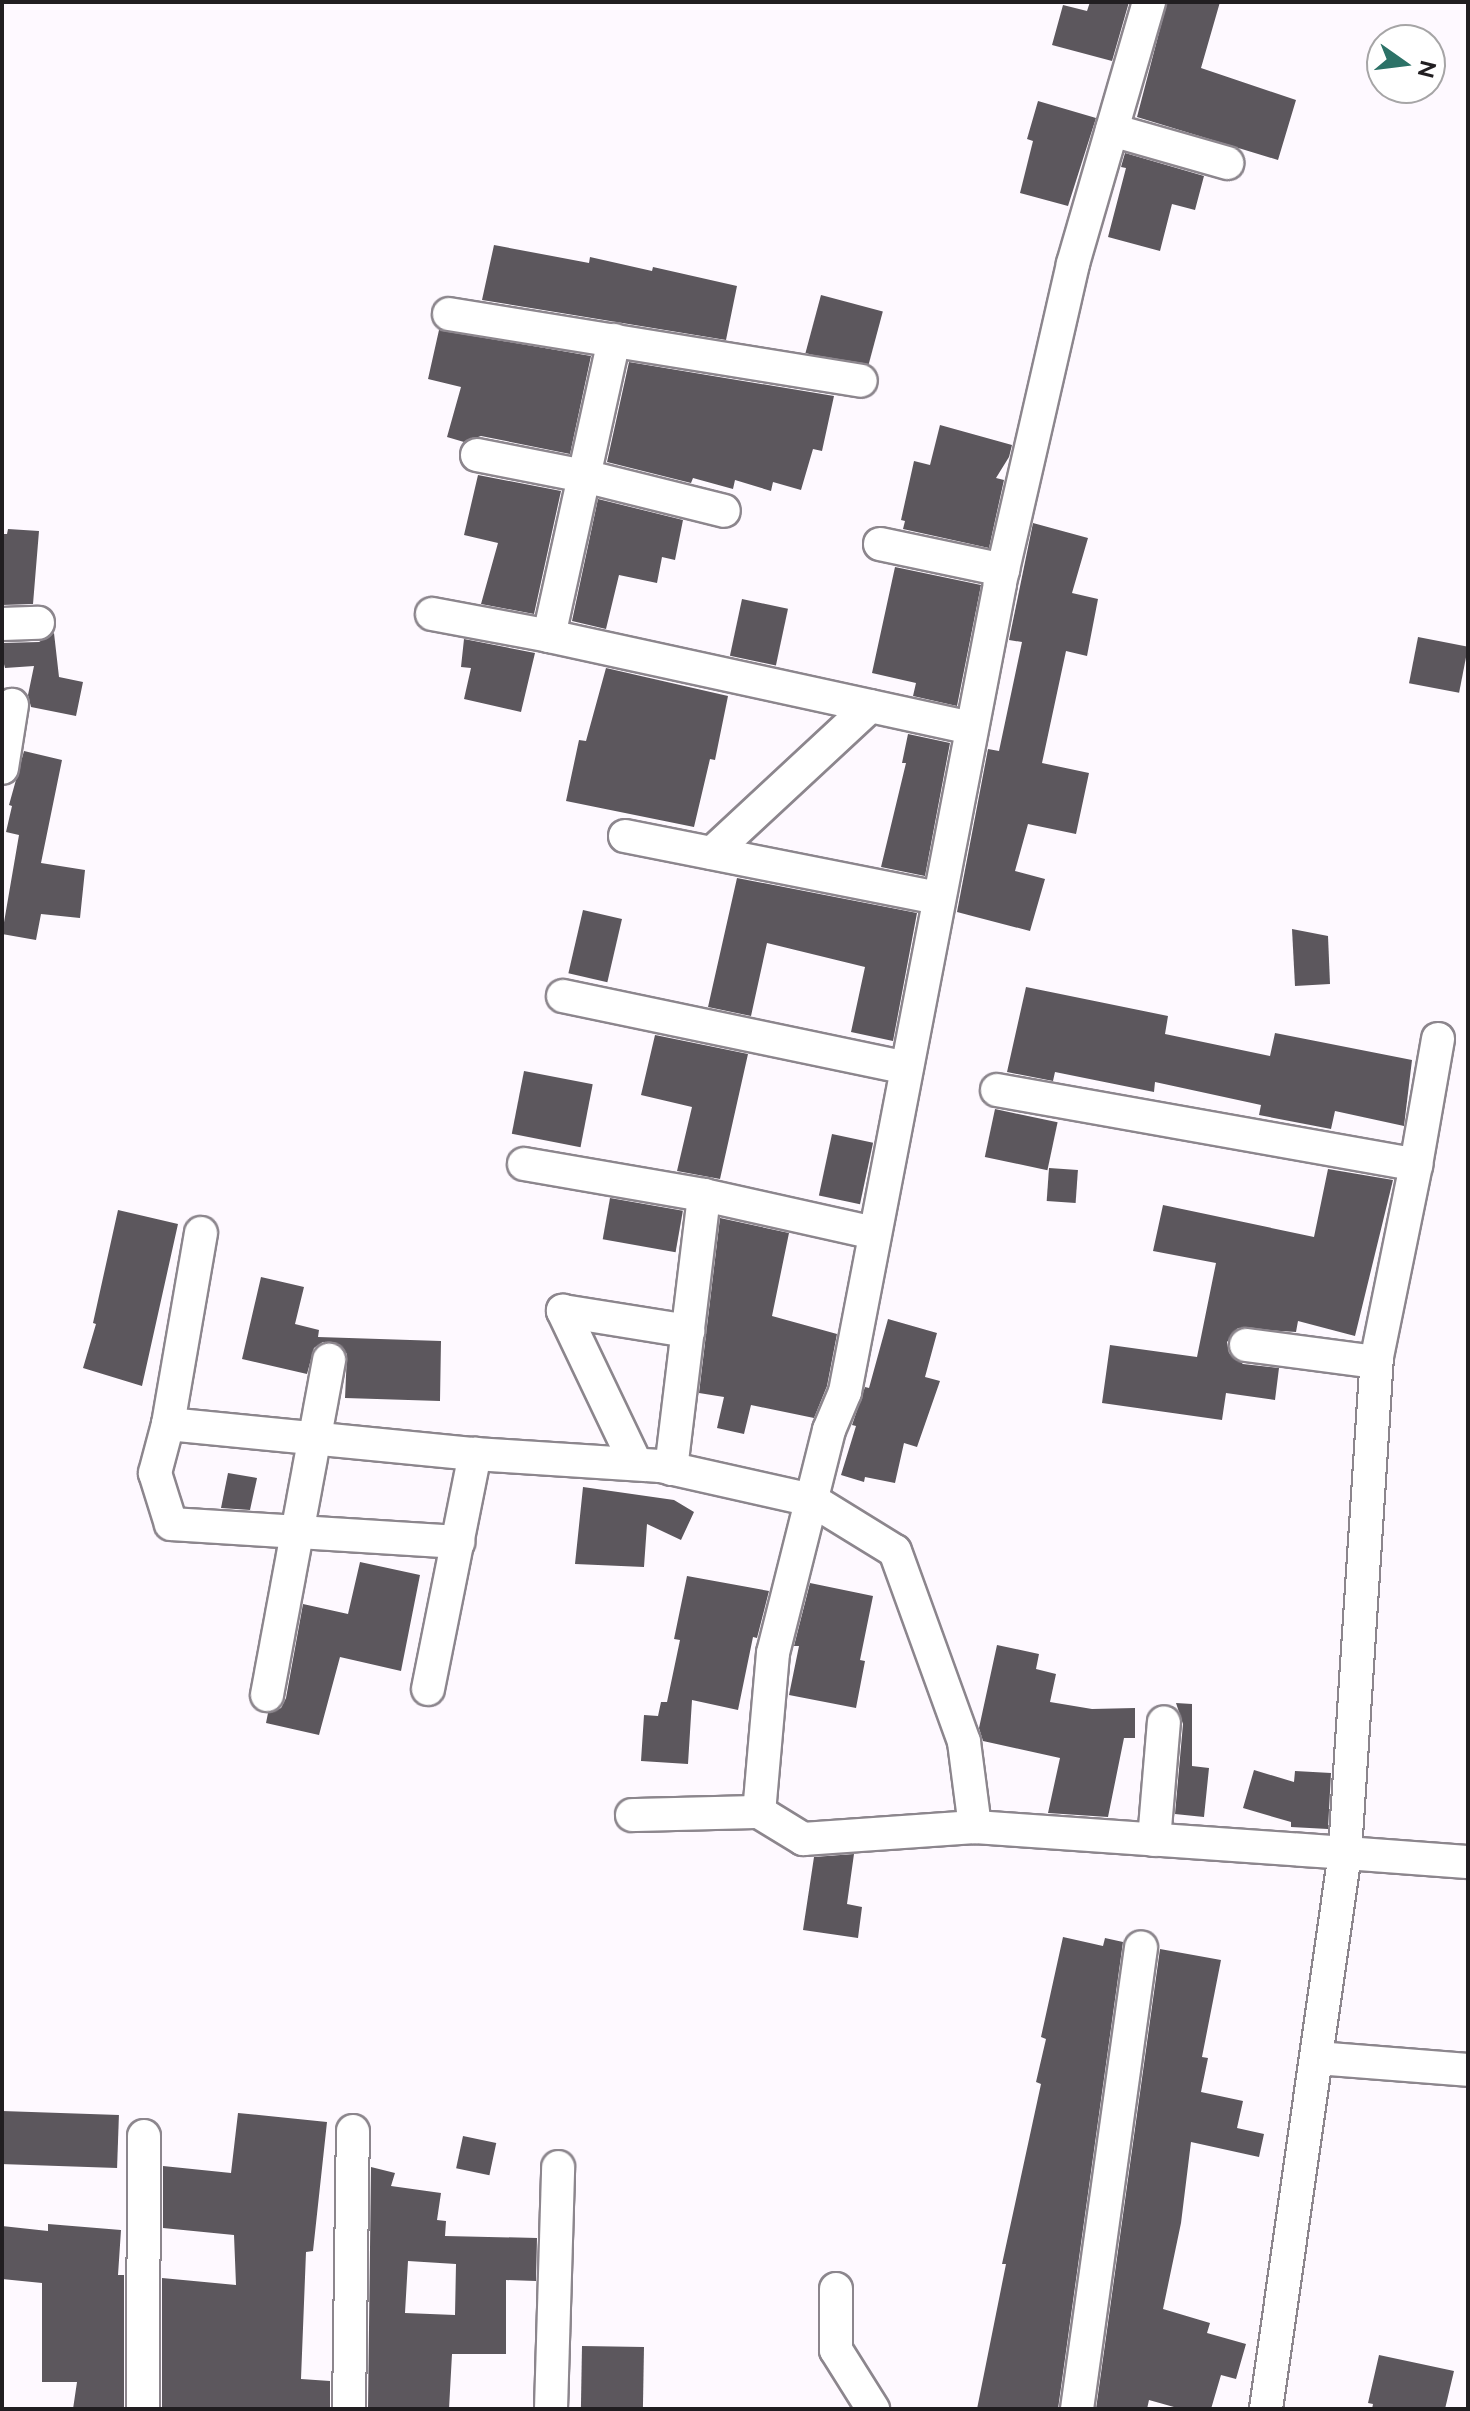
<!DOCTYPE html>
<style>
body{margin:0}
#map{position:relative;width:1470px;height:2411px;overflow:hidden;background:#fef9ff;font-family:Raleway,sans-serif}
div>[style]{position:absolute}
.building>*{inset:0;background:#5c575d;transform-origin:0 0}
.roads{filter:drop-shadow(2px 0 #8c868d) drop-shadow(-2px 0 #8c868d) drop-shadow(0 2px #8c868d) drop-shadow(0 -2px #8c868d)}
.street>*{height:32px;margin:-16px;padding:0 16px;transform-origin:16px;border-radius:16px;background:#fff}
span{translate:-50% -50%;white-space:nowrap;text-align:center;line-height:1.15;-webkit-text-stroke:8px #fff;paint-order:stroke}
.frame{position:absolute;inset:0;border:4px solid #211e21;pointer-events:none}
.north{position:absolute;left:1366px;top:24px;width:80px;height:80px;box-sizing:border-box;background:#fff;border:2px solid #a6a5a6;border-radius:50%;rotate:104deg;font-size:22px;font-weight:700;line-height:32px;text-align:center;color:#211e21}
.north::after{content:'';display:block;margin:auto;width:28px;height:36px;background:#2c7267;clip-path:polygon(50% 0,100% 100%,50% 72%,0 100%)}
</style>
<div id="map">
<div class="building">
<i style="clip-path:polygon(1090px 2px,1129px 2px,1112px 61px,1052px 45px,1063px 5px,1087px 11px)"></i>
<i style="clip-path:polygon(1167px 2px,1220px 2px,1201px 68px,1296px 100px,1278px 160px,1137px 117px)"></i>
<i style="clip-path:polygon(1038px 101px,1096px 118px,1068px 206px,1020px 193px,1033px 141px,1027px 139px)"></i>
<i style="clip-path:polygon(1125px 153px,1204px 176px,1195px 210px,1172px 204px,1160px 251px,1108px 237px,1126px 168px,1121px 167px)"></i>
<i style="clip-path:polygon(494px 245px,589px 263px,590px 257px,652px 271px,653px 267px,737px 286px,726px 340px,482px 300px)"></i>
<i style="left:821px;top:295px;width:64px;height:60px;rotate:15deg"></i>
<i style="clip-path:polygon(439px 330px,591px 356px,570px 454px,481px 436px,464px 442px,447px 437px,461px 387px,428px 379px)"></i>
<i style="clip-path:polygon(629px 362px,834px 396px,822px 451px,813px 449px,801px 490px,773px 482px,771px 491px,735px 480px,733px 489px,693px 478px,691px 483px,607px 462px)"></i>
<i style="clip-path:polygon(940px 425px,1012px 445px,1009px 457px,996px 478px,1004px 480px,989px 548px,903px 529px,905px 521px,901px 520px,914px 461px,930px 465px)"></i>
<i style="clip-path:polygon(478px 475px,561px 491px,534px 614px,481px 604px,498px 543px,464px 535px)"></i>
<i style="clip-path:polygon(598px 499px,683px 520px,675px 560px,662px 557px,657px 583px,619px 575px,606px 629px,572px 621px)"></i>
<i style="clip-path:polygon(1033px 523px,1088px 538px,1072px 593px,1098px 599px,1087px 656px,1066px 651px,1042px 763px,1089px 773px,1076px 834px,1028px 824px,1015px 871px,1045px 879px,1030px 931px,957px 912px,988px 749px,999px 751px,1022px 642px,1009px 640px)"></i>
<i style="clip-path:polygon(8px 529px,39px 531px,33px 604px,2px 605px,2px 534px,7px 534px)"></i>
<i style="clip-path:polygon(895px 567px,981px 585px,957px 706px,913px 696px,916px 683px,872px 673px)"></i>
<i style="left:742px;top:599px;width:47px;height:58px;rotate:12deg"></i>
<i style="clip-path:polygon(54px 633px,59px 677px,83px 682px,76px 716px,31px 707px,28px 695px,34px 666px,5px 668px,2px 656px,2px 643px,39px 642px)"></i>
<i style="left:1418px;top:637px;width:51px;height:47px;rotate:11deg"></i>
<i style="clip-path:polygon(464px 639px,535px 653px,521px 712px,464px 699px,471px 668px,461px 667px)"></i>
<i style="clip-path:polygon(606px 668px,728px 696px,715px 760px,710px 759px,694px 827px,566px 801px,579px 740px,586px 741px)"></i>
<i style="clip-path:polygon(908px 734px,950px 743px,925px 876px,881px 867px,906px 763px,902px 763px)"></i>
<i style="clip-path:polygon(24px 751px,62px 760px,41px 863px,85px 870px,80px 918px,41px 914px,36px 940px,2px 934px,19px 835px,6px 832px,12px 806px,9px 805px)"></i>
<i style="clip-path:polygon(737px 878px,917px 913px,893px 1041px,851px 1032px,865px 967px,767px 943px,751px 1016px,708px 1007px)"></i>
<i style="left:583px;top:910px;width:40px;height:65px;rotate:13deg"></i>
<i style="clip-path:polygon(1292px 929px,1328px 936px,1330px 984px,1295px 986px)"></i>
<i style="clip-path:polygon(1026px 987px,1168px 1016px,1165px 1034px,1270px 1056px,1275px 1033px,1412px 1060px,1404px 1126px,1335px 1111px,1331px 1129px,1259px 1115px,1261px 1105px,1155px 1082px,1154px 1092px,1055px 1072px,1053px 1081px,1007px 1072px)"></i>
<i style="clip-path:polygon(655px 1035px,748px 1054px,720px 1179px,677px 1171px,692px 1107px,641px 1095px)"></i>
<i style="left:524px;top:1071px;width:70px;height:64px;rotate:11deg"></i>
<i style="left:995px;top:1109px;width:64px;height:49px;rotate:12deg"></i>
<i style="left:832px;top:1134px;width:42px;height:63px;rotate:12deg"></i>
<i style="left:1049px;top:1168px;width:29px;height:33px;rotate:4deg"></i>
<i style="clip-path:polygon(1328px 1169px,1393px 1180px,1355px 1336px,1298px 1321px,1296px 1332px,1238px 1328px,1227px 1342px,1229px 1353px,1243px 1364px,1279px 1368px,1275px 1400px,1226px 1393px,1222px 1420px,1102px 1403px,1110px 1345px,1197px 1357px,1216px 1263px,1153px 1251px,1163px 1205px,1314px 1237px)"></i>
<i style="left:610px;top:1198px;width:74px;height:42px;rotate:10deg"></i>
<i style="clip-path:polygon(118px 1210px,178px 1224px,142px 1386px,83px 1368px,96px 1324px,93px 1323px)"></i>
<i style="clip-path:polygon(720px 1218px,789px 1233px,772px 1316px,837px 1334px,827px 1386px,814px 1418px,751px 1405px,744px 1434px,717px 1428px,724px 1397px,699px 1393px)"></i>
<i style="clip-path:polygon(261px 1277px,304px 1287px,295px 1324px,319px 1330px,318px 1337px,441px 1341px,440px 1401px,345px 1398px,347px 1354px,333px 1342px,323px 1342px,314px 1348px,307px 1374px,242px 1359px)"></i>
<i style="clip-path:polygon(888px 1319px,937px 1333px,925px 1377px,940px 1381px,917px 1447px,904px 1443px,895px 1483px,865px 1477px,864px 1482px,841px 1475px,856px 1426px,852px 1425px,865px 1387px,869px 1388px)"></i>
<i style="clip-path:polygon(228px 1473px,257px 1478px,250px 1510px,221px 1508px)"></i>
<i style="clip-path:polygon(583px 1487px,674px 1500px,694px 1512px,681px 1540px,647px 1524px,644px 1567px,575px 1564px)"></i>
<i style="clip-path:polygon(360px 1562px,420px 1575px,401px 1671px,340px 1657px,319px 1735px,266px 1723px,268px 1713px,281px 1708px,286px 1698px,303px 1604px,348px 1614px)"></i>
<i style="clip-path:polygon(687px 1576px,769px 1591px,757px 1638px,753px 1637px,738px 1710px,692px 1700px,688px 1764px,641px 1761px,644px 1715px,658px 1716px,661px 1702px,667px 1702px,680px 1640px,674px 1639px)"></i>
<i style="clip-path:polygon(810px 1583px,873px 1596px,860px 1660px,865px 1661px,856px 1708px,789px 1695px,799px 1646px,794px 1646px)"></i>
<i style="clip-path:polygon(997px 1645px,1039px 1654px,1036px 1669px,1056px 1674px,1050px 1702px,1092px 1709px,1135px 1708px,1135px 1738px,1124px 1738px,1108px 1817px,1048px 1813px,1060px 1758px,983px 1741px,979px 1728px)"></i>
<i style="clip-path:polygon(1176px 1703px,1192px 1704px,1192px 1766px,1209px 1768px,1204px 1817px,1175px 1814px,1183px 1724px)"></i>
<i style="clip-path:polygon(1254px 1770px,1294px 1782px,1295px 1771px,1331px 1773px,1328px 1829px,1291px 1827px,1291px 1822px,1243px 1808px)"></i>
<i style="clip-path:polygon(854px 1854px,847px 1904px,862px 1907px,858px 1938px,803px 1930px,814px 1857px)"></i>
<i style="clip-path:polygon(1063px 1937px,1103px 1946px,1105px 1938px,1123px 1942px,1058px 2409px,977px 2409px,1006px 2264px,1002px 2264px,1041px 2084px,1036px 2082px,1046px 2039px,1041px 2037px)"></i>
<i style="clip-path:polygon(1160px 1949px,1221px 1960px,1202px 2057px,1208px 2058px,1201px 2092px,1243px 2101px,1237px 2128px,1264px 2134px,1259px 2157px,1191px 2142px,1181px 2223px,1163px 2309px,1210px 2323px,1207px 2333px,1246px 2344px,1236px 2379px,1221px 2375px,1211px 2409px,1181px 2409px,1149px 2400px,1147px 2409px,1096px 2409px)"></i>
<i style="left:2px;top:2111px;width:117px;height:53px;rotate:2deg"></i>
<i style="clip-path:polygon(238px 2113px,327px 2122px,313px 2251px,306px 2252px,301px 2379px,330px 2381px,330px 2409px,162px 2409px,162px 2278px,236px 2285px,234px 2235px,163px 2228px,163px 2166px,231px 2173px)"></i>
<i style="left:463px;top:2136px;width:34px;height:33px;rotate:12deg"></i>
<i style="clip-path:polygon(evenodd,371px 2167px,395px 2173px,391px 2186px,441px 2193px,437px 2220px,446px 2221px,445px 2236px,537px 2238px,536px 2281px,506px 2280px,506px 2354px,452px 2354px,449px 2409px,368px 2409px,371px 2167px,408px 2261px,456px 2264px,455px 2315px,405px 2313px,408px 2261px)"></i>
<i style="clip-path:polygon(48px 2224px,121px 2230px,118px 2275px,124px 2275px,124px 2409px,73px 2409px,77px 2382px,42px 2382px,42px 2283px,2px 2279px,2px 2226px,48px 2231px)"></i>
<i style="left:582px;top:2346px;width:62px;height:63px;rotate:1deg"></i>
<i style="clip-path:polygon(1379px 2355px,1454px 2371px,1445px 2409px,1372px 2409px,1373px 2404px,1368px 2403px)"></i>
</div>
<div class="roads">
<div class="street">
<i style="left:1149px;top:2px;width:273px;rotate:106.2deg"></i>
<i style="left:1073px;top:264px;width:328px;rotate:102.9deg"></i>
<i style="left:1000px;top:584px;width:823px;rotate:100.86deg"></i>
<i style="left:845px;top:1392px;width:41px;rotate:112.8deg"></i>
<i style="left:829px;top:1430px;width:230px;rotate:104.1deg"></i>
<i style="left:773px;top:1653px;width:160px;rotate:95deg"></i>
<i style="left:759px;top:1812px;width:52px;rotate:31.5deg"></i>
<i style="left:803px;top:1839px;width:172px;rotate:-4deg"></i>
<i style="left:975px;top:1827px;width:371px;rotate:4deg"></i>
<i style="left:1345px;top:1853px;width:562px;rotate:98.09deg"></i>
<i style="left:1112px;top:130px;width:120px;rotate:16deg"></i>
<i style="left:449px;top:314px;width:417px;rotate:9.2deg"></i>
<i style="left:614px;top:340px;width:303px;rotate:102.4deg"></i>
<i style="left:549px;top:636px;width:432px;rotate:12.3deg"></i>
<i style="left:477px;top:455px;width:109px;rotate:11.1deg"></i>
<i style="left:584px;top:476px;width:144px;rotate:14deg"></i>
<i style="left:880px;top:544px;width:126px;rotate:11.9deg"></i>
<i style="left:432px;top:614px;width:119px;rotate:10.6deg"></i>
<i style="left:2px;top:624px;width:36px;rotate:-2deg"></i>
<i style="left:2px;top:768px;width:64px;rotate:-81deg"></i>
<i style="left:625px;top:836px;width:319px;rotate:11.2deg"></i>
<i style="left:712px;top:853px;width:216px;rotate:-42.9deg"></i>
<i style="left:563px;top:996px;width:351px;rotate:11.8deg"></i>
<i style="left:997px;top:1090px;width:426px;rotate:10.1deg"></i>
<i style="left:1416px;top:1165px;width:195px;rotate:101.5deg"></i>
<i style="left:1377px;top:1356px;width:498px;rotate:93.7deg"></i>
<i style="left:1345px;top:1853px;width:123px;rotate:4.2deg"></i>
<i style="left:524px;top:1164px;width:183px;rotate:9.8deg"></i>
<i style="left:704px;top:1195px;width:174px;rotate:12.6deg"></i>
<i style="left:1416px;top:1165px;width:128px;rotate:-80.1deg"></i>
<i style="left:201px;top:1233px;width:194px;rotate:99.8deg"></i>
<i style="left:168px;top:1424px;width:308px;rotate:5.6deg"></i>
<i style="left:475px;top:1454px;width:185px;rotate:3.7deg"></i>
<i style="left:660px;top:1466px;width:156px;rotate:12.6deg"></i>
<i style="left:812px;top:1500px;width:97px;rotate:31.6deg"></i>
<i style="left:895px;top:1551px;width:203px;rotate:70.1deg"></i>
<i style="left:964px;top:1742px;width:86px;rotate:82.6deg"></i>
<i style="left:1246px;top:1345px;width:131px;rotate:7.5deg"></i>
<i style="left:168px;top:1424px;width:51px;rotate:104.9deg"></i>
<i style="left:155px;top:1473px;width:53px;rotate:72.6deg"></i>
<i style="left:171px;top:1524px;width:288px;rotate:3.6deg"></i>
<i style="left:636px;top:1464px;width:170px;rotate:-115.5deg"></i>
<i style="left:563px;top:1311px;width:127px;rotate:9.1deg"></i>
<i style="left:671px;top:1469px;width:276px;rotate:-83.1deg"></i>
<i style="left:428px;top:1689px;width:240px;rotate:-78.7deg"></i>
<i style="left:267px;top:1695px;width:341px;rotate:-79.5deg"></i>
<i style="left:632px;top:1815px;width:127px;rotate:-1.4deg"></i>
<i style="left:1154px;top:1840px;width:118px;rotate:-85.2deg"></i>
<i style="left:1317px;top:2058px;width:151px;rotate:4.5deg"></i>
<i style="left:836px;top:2289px;width:61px;rotate:90deg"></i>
<i style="left:836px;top:2350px;width:70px;rotate:57.9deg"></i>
<i style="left:143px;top:2409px;width:273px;rotate:-89.8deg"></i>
<i style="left:349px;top:2409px;width:278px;rotate:-89.2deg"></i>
<i style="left:551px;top:2409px;width:242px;rotate:-88.3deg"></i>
<i style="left:1077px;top:2409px;width:466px;rotate:-82.1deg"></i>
</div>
</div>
<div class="frame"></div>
<div class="north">N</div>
</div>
